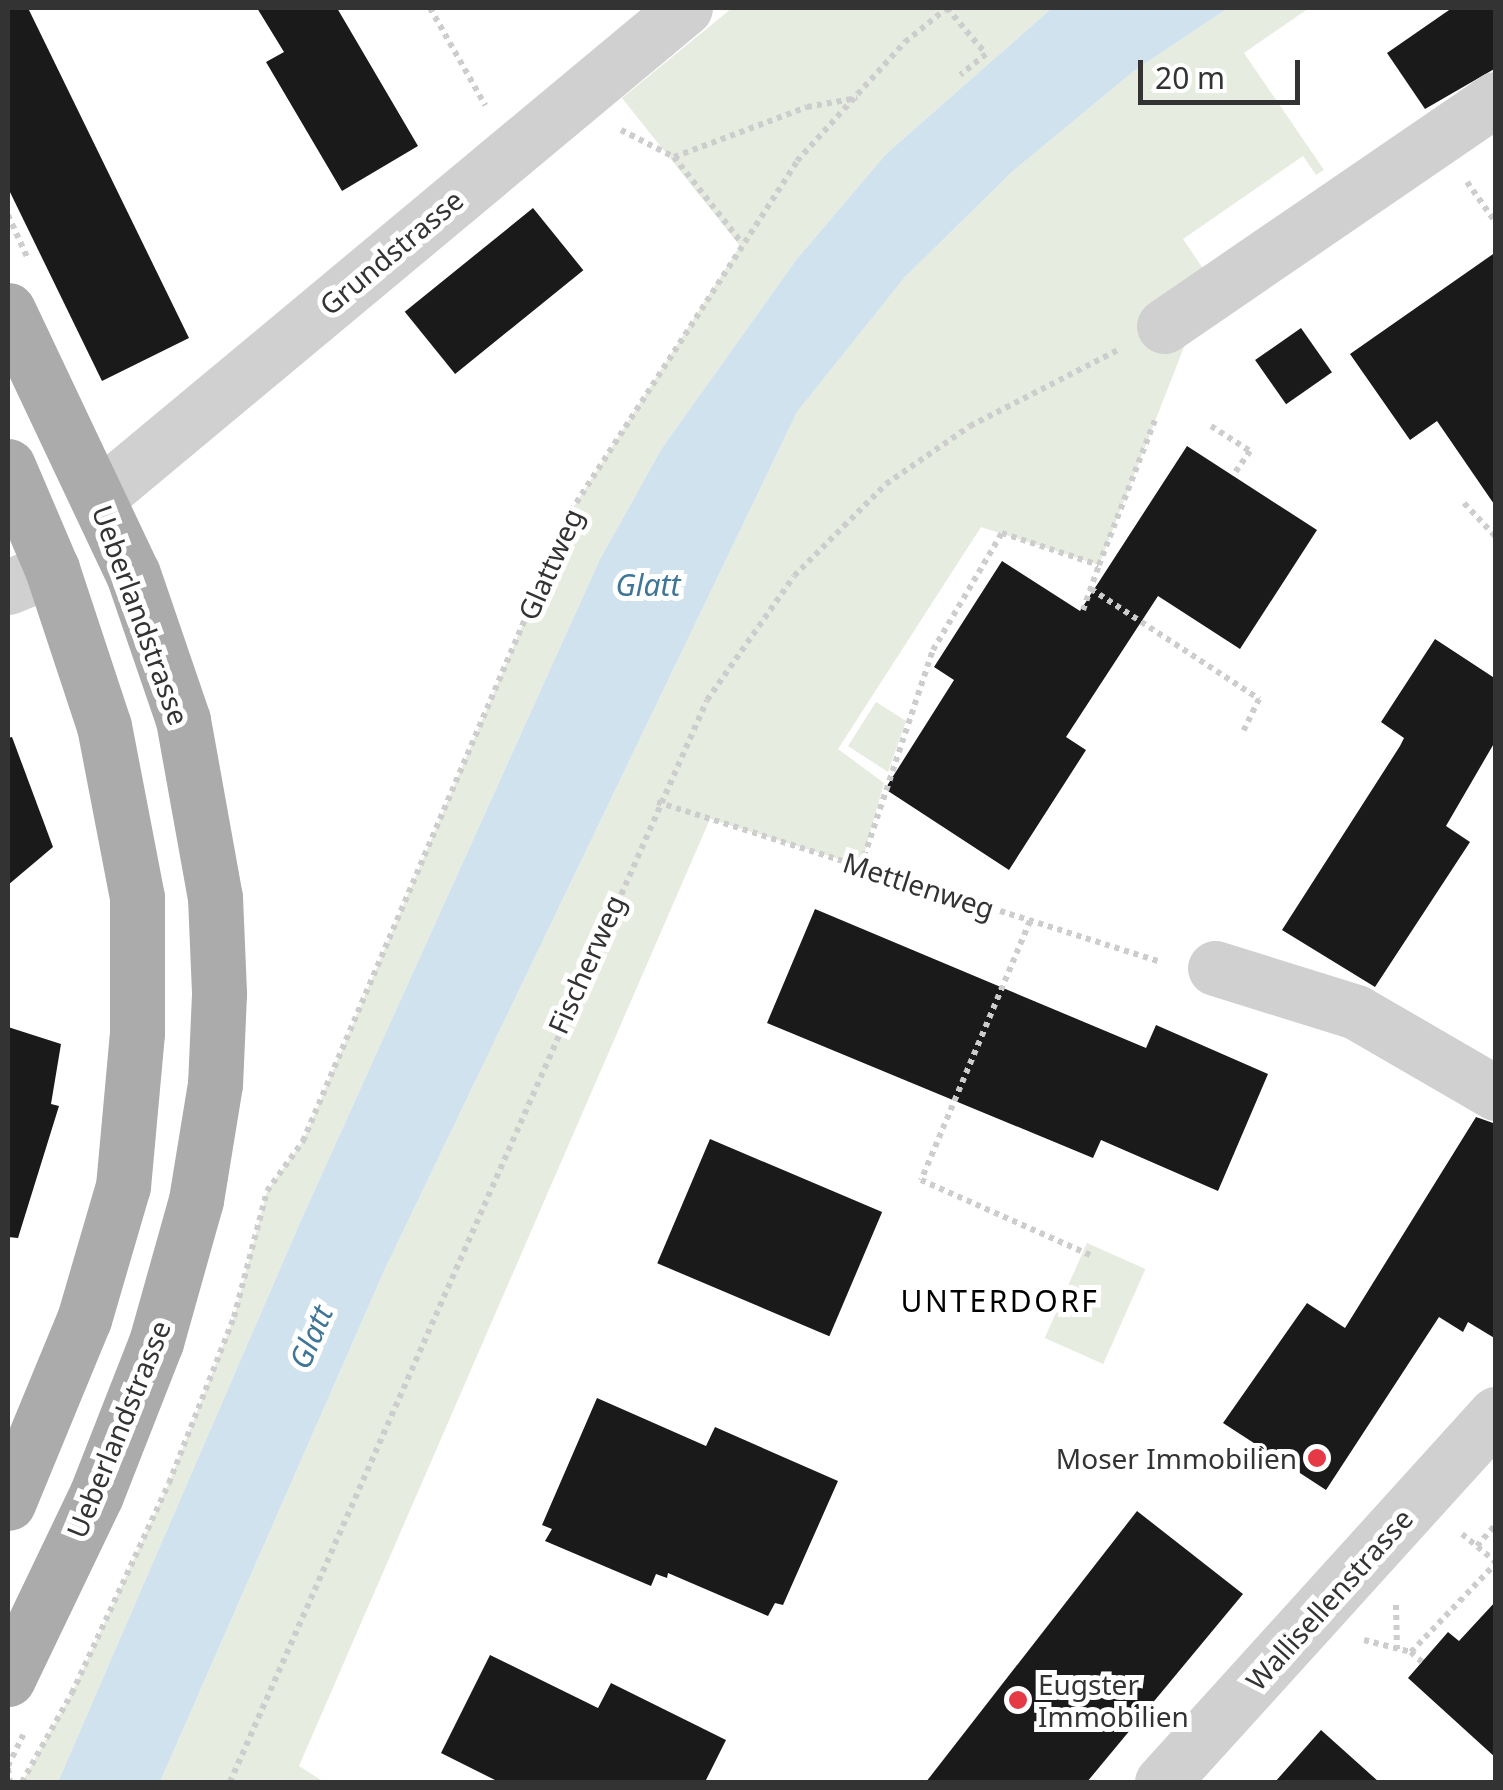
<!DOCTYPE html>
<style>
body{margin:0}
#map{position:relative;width:1503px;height:1790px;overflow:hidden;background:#fff;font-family:"Noto Sans",sans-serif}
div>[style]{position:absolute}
.green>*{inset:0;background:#e6ecdf;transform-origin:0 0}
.water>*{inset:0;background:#cfe2ee}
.building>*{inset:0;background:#1a1a1a;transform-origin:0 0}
.path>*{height:6px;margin-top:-3px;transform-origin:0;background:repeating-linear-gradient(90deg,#cdcdcd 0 5px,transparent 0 10px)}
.minor>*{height:55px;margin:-27.5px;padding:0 27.5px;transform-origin:27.5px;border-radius:27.5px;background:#d0d0d0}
.major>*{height:55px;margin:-27.5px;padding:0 27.5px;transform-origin:27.5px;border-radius:27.5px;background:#ababab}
.dots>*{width:28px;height:28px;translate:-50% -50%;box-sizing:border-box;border:5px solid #fff;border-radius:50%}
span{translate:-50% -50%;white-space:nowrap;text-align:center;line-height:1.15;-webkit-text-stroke:10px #fff;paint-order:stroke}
.street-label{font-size:28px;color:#333}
.poi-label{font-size:28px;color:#333}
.right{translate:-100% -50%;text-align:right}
.left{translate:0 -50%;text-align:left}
.water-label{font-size:30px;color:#3f7597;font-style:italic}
.neighbourhood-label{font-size:30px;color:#000;letter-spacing:2.5px}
.frame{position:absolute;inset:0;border:10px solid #333;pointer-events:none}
.scale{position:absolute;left:1138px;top:60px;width:162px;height:45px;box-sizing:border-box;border:5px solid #333;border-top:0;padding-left:12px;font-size:30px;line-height:35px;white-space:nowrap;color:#333;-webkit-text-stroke:8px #fff;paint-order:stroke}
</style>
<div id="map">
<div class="green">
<i style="clip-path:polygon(732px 8px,1052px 8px,886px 154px,796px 260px,662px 448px,600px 559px,302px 1218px,58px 1782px,22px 1782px,72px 1693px,169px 1483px,234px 1317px,267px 1191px,303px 1141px,571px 511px,740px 246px,622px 98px)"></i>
<i style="clip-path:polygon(1228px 8px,1309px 8px,1244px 53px,1324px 170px,1316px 175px,1303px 156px,1183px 239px,1219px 292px,1200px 306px,1099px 565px,981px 527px,838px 749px,884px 783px,861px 866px,710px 819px,299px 1766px,324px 1782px,160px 1782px,384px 1271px,797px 412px,905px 277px,1013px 171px,1134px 71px)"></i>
<i style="clip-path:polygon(876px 702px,906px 721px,888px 772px,848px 746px)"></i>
<i style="left:1087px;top:1243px;width:64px;height:104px;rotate:24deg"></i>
</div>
<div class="water">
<i style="clip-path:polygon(1052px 8px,1228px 8px,1134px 71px,1013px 171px,905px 277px,797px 412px,384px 1271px,160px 1782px,58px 1782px,302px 1218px,600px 559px,662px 448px,796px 260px,886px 154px)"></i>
</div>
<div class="building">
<i style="clip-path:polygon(8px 8px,28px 8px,189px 338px,102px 381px,8px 188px)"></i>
<i style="clip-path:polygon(257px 8px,337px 8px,418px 146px,342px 191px,266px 62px,284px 52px)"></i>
<i style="clip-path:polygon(1452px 8px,1496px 8px,1496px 68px,1425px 109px,1387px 53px)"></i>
<i style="left:533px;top:208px;width:80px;height:165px;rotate:51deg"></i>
<i style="clip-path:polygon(1496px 252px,1496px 507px,1437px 421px,1410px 440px,1350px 354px)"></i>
<i style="left:1301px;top:328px;width:54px;height:56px;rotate:55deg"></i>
<i style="clip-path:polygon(1187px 446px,1317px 530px,1240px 649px,1158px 596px,1066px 737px,1086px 750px,1009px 870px,885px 789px,954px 680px,934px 667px,1002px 561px,1080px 611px)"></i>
<i style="clip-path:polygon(1435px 639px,1496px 679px,1496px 740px,1446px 826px,1470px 842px,1375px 987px,1282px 930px,1400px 746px,1404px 738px,1381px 722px)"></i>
<i style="clip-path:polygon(12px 737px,53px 847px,8px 885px,8px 738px)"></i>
<i style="clip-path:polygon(815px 909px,1146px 1048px,1156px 1025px,1268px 1074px,1218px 1191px,1101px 1140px,1093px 1158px,767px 1023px)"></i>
<i style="clip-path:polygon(8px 1027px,61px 1044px,51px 1104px,59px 1106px,18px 1238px,8px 1237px)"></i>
<i style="clip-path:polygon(1476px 1117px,1496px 1124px,1496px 1339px,1468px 1322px,1463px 1332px,1439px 1317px,1326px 1490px,1223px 1423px,1307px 1303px,1345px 1328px)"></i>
<i style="left:710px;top:1139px;width:187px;height:135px;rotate:23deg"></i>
<i style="clip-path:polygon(597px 1398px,706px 1446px,715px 1427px,838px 1481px,783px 1605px,775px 1603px,768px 1616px,668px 1573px,667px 1578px,656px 1574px,651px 1586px,545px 1541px,552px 1529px,542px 1525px)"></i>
<i style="clip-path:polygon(1137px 1511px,1243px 1594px,1087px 1782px,926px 1782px)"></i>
<i style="clip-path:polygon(1496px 1601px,1496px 1758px,1408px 1678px,1448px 1632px,1459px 1641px)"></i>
<i style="clip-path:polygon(490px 1655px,598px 1708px,611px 1683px,726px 1740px,705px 1782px,499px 1782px,441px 1753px)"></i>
<i style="clip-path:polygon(1321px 1730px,1379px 1782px,1275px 1782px)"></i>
</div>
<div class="path">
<i style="left:430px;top:8px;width:112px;rotate:60.4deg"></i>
<i style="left:947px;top:8px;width:60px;rotate:49.7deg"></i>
<i style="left:986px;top:54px;width:33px;rotate:141deg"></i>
<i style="left:621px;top:130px;width:59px;rotate:27deg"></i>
<i style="left:674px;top:157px;width:110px;rotate:51.7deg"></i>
<i style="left:674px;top:157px;width:142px;rotate:-20.6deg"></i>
<i style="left:807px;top:107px;width:51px;rotate:-10.2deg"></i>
<i style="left:1467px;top:182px;width:50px;rotate:54.7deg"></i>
<i style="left:8px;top:215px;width:48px;rotate:65.6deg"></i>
<i style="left:1211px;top:426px;width:46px;rotate:32.7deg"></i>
<i style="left:1250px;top:451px;width:28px;rotate:125deg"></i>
<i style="left:1464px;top:503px;width:47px;rotate:46.7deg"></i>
<i style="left:1091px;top:589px;width:201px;rotate:33.2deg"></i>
<i style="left:1259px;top:699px;width:39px;rotate:116deg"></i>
<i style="left:1083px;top:610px;width:48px;rotate:-70.4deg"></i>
<i style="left:657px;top:802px;width:529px;rotate:17.61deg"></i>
<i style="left:861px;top:866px;width:228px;rotate:-71.6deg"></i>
<i style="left:933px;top:650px;width:136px;rotate:-59.5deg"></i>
<i style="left:1002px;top:533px;width:102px;rotate:18.3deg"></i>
<i style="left:1099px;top:565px;width:155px;rotate:-68.9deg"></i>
<i style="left:1030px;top:921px;width:281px;rotate:112.8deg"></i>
<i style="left:921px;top:1180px;width:185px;rotate:23.9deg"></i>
<i style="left:1462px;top:1534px;width:44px;rotate:39.5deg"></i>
<i style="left:1477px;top:1546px;width:29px;rotate:-49deg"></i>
<i style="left:1396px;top:1605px;width:44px;rotate:88.7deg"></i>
<i style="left:1364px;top:1640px;width:49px;rotate:14.3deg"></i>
<i style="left:1422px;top:1662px;width:15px;rotate:-138deg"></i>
<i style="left:1411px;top:1652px;width:123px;rotate:-46.3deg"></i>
<i style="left:8px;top:1766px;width:39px;rotate:-64deg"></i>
<i style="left:8px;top:1768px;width:14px;rotate:82deg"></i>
<i style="left:22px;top:1782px;width:102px;rotate:-60.7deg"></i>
<i style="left:72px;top:1693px;width:231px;rotate:-65.2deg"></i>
<i style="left:169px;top:1483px;width:178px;rotate:-68.6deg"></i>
<i style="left:234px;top:1317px;width:130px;rotate:-75.3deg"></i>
<i style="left:267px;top:1191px;width:62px;rotate:-54.2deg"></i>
<i style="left:303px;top:1141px;width:685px;rotate:-66.96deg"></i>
<i style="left:571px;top:511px;width:417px;rotate:-57.1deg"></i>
<i style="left:797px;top:161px;width:161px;rotate:-47.8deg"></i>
<i style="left:905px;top:42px;width:54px;rotate:-39deg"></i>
<i style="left:230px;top:1782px;width:1182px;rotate:-66.21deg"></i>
<i style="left:707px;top:700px;width:151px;rotate:-54.9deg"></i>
<i style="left:794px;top:576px;width:130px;rotate:-45deg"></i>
<i style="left:886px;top:484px;width:102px;rotate:-34.6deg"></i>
<i style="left:970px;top:426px;width:166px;rotate:-27.2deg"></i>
</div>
<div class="minor">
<i style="left:1164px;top:326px;width:402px;rotate:-34.4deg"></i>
<i style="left:98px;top:497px;width:764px;rotate:-39.8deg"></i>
<i style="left:8px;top:587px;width:48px;rotate:-22.2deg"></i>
<i style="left:1215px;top:968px;width:148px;rotate:17.3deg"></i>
<i style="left:1356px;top:1012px;width:162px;rotate:30.1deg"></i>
<i style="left:1162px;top:1782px;width:497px;rotate:-47.8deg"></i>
</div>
<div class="major">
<i style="left:8px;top:310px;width:292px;rotate:64.7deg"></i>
<i style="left:133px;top:574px;width:154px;rotate:71.1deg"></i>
<i style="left:183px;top:720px;width:180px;rotate:79.8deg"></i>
<i style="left:215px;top:897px;width:97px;rotate:87.6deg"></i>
<i style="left:219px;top:994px;width:90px;rotate:92.5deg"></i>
<i style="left:215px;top:1084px;width:118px;rotate:99.3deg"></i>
<i style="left:196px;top:1200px;width:148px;rotate:105.7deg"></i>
<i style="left:156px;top:1342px;width:164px;rotate:111.4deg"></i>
<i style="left:96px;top:1495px;width:204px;rotate:115.6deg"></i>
<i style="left:8px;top:466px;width:112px;rotate:66.9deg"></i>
<i style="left:52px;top:569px;width:165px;rotate:71.7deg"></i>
<i style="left:104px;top:726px;width:174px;rotate:79.1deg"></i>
<i style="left:137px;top:897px;width:136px;rotate:90deg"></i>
<i style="left:137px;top:1033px;width:154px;rotate:95.2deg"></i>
<i style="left:123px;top:1186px;width:139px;rotate:106.3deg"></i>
<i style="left:84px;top:1319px;width:199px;rotate:112.4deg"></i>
</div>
<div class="dots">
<i style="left:1317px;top:1458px;background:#e63946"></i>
<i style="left:1018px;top:1700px;background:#e63946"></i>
</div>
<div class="street-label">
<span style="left:391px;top:252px;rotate:-40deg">Grundstrasse</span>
<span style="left:550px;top:564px;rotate:-66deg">Glattweg</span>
<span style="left:141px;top:615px;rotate:70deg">Ueberlandstrasse</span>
<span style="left:919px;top:885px;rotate:18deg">Mettlenweg</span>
<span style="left:586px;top:964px;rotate:-66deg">Fischerweg</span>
<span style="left:118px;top:1429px;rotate:-68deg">Ueberlandstrasse</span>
<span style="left:1329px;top:1599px;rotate:-48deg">Wallisellenstrasse</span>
</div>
<div class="poi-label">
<span class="right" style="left:1297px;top:1458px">Moser Immobilien</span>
<span class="left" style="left:1038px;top:1700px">Eugster<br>Immobilien</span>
</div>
<div class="water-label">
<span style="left:648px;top:585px">Glatt</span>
<span style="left:311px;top:1337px;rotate:-67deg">Glatt</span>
</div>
<div class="neighbourhood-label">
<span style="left:1000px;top:1301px">UNTERDORF</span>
</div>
<div class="frame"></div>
<div class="scale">20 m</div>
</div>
